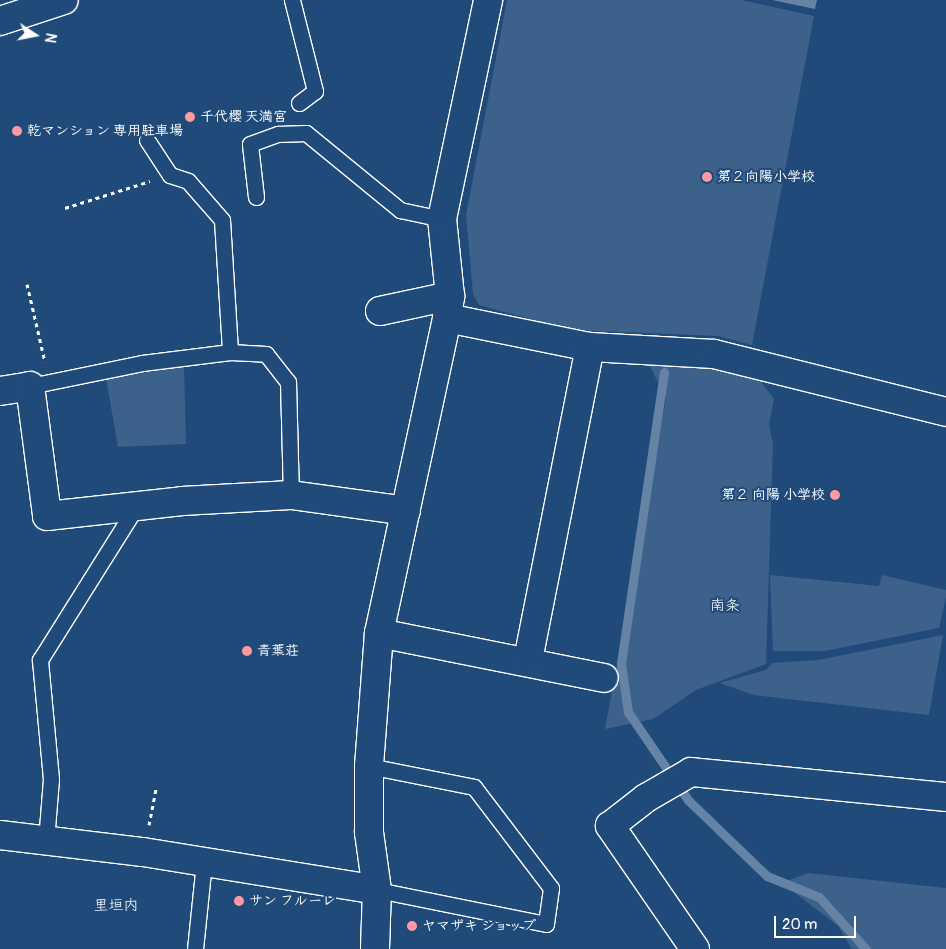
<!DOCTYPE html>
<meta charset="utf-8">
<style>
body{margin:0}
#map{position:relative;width:946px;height:949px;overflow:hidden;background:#1f4a7a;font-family:Pangolin,"Klee One",sans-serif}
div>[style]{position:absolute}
.green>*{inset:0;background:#3c618b}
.water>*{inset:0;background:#6583a4}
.stream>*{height:9px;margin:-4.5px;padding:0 4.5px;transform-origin:4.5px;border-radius:4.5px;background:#6583a4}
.path>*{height:3px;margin-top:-1.5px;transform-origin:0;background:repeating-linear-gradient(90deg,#fff 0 4px,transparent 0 8px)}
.roads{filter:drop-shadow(1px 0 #fff) drop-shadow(-1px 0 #fff) drop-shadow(0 1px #fff) drop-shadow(0 -1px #fff)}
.service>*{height:15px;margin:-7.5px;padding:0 7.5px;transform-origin:7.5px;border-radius:7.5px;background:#1f4a7a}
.minor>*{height:28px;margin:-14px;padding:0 14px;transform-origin:14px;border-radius:14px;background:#1f4a7a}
.dots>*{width:14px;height:14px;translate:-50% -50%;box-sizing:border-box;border:2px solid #1f4a7a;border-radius:50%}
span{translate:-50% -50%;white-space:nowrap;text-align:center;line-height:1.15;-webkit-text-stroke:4px #1f4a7a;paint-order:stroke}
.poi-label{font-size:14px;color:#fff;font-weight:700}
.left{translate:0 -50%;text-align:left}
.right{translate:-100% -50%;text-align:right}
.neighbourhood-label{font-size:15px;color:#fff}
.north{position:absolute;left:10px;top:10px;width:50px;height:50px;-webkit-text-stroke:4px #1f4a7a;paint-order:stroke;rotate:101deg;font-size:14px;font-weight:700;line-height:20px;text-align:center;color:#fff}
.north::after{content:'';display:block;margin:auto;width:18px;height:22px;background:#fff;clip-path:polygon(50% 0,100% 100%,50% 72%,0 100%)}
.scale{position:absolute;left:774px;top:916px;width:82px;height:22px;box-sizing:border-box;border:2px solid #fff;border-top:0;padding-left:6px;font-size:15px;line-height:18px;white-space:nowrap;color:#fff;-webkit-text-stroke:4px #1f4a7a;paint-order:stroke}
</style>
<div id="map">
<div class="green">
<i style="clip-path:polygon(507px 0,741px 0,814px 16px,752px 345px,718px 336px,571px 330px,479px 305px,473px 294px,466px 215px)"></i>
<i style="clip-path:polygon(648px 362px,753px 371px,774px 399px,769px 425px,773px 444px,766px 664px,696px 690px,653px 719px,605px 729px,666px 399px)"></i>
<i style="clip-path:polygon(184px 367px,186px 444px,118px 447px,106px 378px)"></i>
<i style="clip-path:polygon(770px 575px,879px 586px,882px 575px,946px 590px,946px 597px,939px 628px,825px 651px,773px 651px)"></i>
<i style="clip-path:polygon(943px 635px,929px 715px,754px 695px,719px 683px,766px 670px,772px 663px,818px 660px)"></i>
<i style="clip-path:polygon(808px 873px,946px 888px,946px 949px,852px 949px,838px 926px,782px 883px)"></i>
</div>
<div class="water">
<i style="clip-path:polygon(772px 0,817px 0,815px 9px)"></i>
</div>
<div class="stream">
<i style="left:664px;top:372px;width:295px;rotate:98.4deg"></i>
<i style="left:621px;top:664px;width:49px;rotate:81.7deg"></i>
<i style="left:628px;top:712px;width:107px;rotate:55.7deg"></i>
<i style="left:688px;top:800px;width:110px;rotate:43.9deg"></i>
<i style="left:767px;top:876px;width:56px;rotate:22deg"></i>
<i style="left:819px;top:897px;width:70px;rotate:47.9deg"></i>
</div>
<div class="path">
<i style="left:65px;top:208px;width:89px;rotate:-17.6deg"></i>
<i style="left:27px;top:284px;width:80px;rotate:77deg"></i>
<i style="left:149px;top:825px;width:37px;rotate:-79deg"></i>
</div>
<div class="roads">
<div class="service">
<i style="left:292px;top:0;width:94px;rotate:75.8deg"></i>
<i style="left:315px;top:91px;width:20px;rotate:143deg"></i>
<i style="left:147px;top:140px;width:42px;rotate:56.7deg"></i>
<i style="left:170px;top:175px;width:19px;rotate:18deg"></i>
<i style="left:188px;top:181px;width:52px;rotate:48.9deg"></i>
<i style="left:222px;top:220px;width:132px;rotate:86.5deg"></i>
<i style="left:256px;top:197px;width:53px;rotate:-96.5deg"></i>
<i style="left:250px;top:144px;width:30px;rotate:-20deg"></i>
<i style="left:278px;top:134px;width:28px;rotate:-2deg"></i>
<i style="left:306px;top:133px;width:122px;rotate:39.3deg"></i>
<i style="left:400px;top:210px;width:43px;rotate:12.1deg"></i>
<i style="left:30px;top:386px;width:114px;rotate:-11.6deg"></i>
<i style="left:142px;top:363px;width:89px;rotate:-7.1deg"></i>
<i style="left:230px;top:352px;width:36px;rotate:3deg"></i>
<i style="left:266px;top:354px;width:36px;rotate:52deg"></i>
<i style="left:288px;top:382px;width:113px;rotate:88.5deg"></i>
<i style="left:369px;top:766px;width:107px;rotate:11.3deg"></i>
<i style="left:474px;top:787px;width:127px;rotate:52.7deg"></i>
<i style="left:551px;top:888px;width:36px;rotate:98deg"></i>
<i style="left:546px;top:924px;width:172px;rotate:-168.6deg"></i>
<i style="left:46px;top:841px;width:62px;rotate:-85.4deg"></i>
<i style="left:51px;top:779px;width:120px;rotate:-95.3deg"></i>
<i style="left:40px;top:660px;width:181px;rotate:-57.9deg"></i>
<i style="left:195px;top:949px;width:87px;rotate:-84.1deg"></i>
</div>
<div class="minor">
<i style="left:0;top:21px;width:67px;rotate:-18.2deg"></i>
<i style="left:380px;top:311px;width:72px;rotate:-12.1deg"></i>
<i style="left:447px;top:318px;width:146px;rotate:11.5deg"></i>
<i style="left:590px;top:347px;width:124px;rotate:3.2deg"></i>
<i style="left:714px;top:354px;width:239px;rotate:14deg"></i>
<i style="left:0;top:391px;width:30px;rotate:-9deg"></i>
<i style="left:30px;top:386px;width:131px;rotate:82.5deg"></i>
<i style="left:47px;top:516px;width:136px;rotate:-6.3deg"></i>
<i style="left:182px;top:501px;width:109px;rotate:-3.2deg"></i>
<i style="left:291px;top:495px;width:116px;rotate:7.9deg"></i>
<i style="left:379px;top:633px;width:229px;rotate:11.3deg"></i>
<i style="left:528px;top:660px;width:319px;rotate:-78.8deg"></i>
<i style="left:0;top:835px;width:144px;rotate:6.8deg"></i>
<i style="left:143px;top:852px;width:237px;rotate:9.2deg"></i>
<i style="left:375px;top:949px;width:59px;rotate:-88.1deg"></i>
<i style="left:377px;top:890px;width:59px;rotate:-97.9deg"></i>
<i style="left:369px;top:832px;width:66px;rotate:-90deg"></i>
<i style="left:369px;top:766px;width:133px;rotate:-85.7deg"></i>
<i style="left:379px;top:633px;width:322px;rotate:-77.8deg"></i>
<i style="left:447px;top:318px;width:22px;rotate:-82deg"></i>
<i style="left:450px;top:296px;width:77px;rotate:-95.9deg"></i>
<i style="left:442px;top:219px;width:224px;rotate:-78.1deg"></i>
<i style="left:695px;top:949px;width:150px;rotate:-124.6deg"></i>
<i style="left:610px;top:826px;width:46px;rotate:-37.9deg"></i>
<i style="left:646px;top:798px;width:52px;rotate:-30deg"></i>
<i style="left:691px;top:772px;width:256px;rotate:5.6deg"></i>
</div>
</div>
<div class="dots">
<i style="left:190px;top:117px;background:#ff9aa2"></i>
<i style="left:17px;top:131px;background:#ff9aa2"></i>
<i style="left:707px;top:177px;background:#ff9aa2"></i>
<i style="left:835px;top:495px;background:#ff9aa2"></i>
<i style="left:247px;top:651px;background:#ff9aa2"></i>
<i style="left:239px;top:901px;background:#ff9aa2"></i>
<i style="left:412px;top:926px;background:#ff9aa2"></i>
</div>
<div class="poi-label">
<span class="left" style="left:200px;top:117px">千代櫻 天満宮</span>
<span class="left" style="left:27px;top:131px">乾マンション 専用駐車場</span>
<span class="left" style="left:717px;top:177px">第２向陽小学校</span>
<span class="right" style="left:825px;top:495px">第２ 向陽 小学校</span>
<span class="left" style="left:257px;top:651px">青葉荘</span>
<span class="left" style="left:249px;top:901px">サン フルーレ</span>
<span class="left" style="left:422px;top:926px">ヤマザキ ショップ</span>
</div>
<div class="neighbourhood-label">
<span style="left:725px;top:606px">南条</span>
<span style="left:116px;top:906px">里垣内</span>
</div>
<div class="north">N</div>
<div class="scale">20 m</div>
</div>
